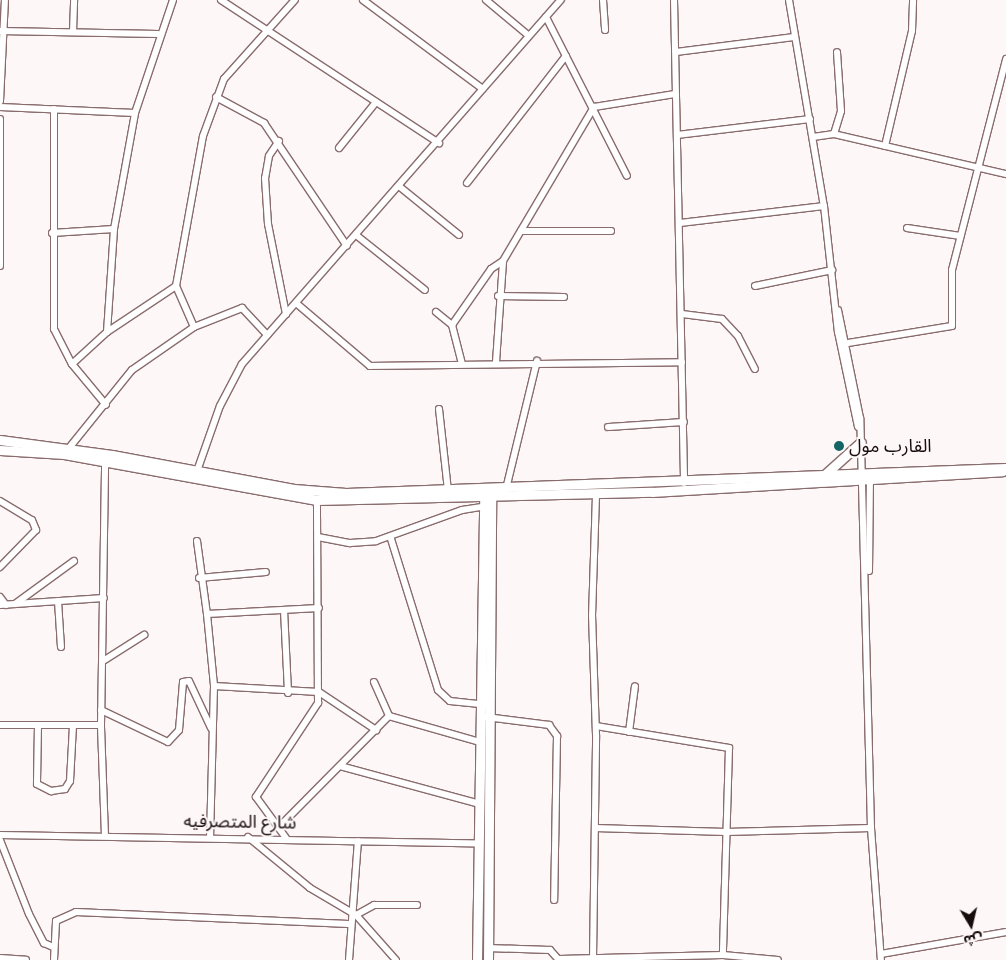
<!DOCTYPE html>
<meta charset="utf-8">
<style>
body{margin:0}
#map{position:relative;width:1006px;height:960px;overflow:hidden;background:#fef7f7;font-family:Raleway,"Noto Sans Arabic",sans-serif}
div>[style]{position:absolute}
.roads{filter:drop-shadow(1px 0 #896c6d) drop-shadow(-1px 0 #896c6d) drop-shadow(0 1px #896c6d) drop-shadow(0 -1px #896c6d)}
.street>*{height:6px;margin:-3px;padding:0 3px;transform-origin:3px;border-radius:3px;background:#fff}
.secondary>*{height:9px;margin:-4.5px;padding:0 4.5px;transform-origin:4.5px;border-radius:4.5px;background:#fff}
.dots>*{width:14px;height:14px;translate:-50% -50%;box-sizing:border-box;border:2px solid #fef7f7;border-radius:50%}
span{translate:-50% -50%;white-space:nowrap;text-align:center;line-height:1.15;-webkit-text-stroke:4px #fef7f7;paint-order:stroke}
.poi-label{font-size:18px;color:#170d0d}
.left{translate:0 -50%;text-align:left}
.street-label{font-size:18px;color:#170d0d}
.north{position:absolute;left:946px;top:900px;width:50px;height:50px;-webkit-text-stroke:4px #fef7f7;paint-order:stroke;rotate:171deg;font-size:14px;font-weight:700;line-height:20px;text-align:center;color:#170d0d}
.north::after{content:'';display:block;margin:auto;width:18px;height:22px;background:#170d0d;clip-path:polygon(50% 0,100% 100%,50% 72%,0 100%)}
</style>
<div id="map">
<div class="roads">
<div class="street">
<i style="left:221px;top:0;width:261px;rotate:33.3deg"></i>
<i style="left:363px;top:0;width:149px;rotate:36.6deg"></i>
<i style="left:486px;top:0;width:55px;rotate:39.8deg"></i>
<i style="left:603px;top:0;width:30px;rotate:86deg"></i>
<i style="left:674px;top:0;width:483px;rotate:88.8deg"></i>
<i style="left:789px;top:0;width:209px;rotate:80.4deg"></i>
<i style="left:824px;top:206px;width:127px;rotate:83.7deg"></i>
<i style="left:838px;top:332px;width:97px;rotate:78.1deg"></i>
<i style="left:546px;top:17px;width:178px;rotate:63deg"></i>
<i style="left:0;top:31px;width:158px;rotate:1.1deg"></i>
<i style="left:73px;top:32px;width:32px;rotate:-88deg"></i>
<i style="left:676px;top:52px;width:119px;rotate:-7.2deg"></i>
<i style="left:216px;top:97px;width:55px;rotate:28.4deg"></i>
<i style="left:264px;top:123px;width:148px;rotate:56deg"></i>
<i style="left:0;top:101px;width:101px;rotate:-87.2deg"></i>
<i style="left:0;top:107px;width:135px;rotate:2.5deg"></i>
<i style="left:54px;top:109px;width:220px;rotate:90deg"></i>
<i style="left:54px;top:329px;width:39px;rotate:63deg"></i>
<i style="left:72px;top:364px;width:53px;rotate:50.3deg"></i>
<i style="left:0;top:119px;width:147px;rotate:90deg"></i>
<i style="left:834px;top:134px;width:24px;rotate:-73deg"></i>
<i style="left:841px;top:111px;width:59px;rotate:-93.9deg"></i>
<i style="left:677px;top:135px;width:134px;rotate:-6.9deg"></i>
<i style="left:813px;top:137px;width:21px;rotate:-8deg"></i>
<i style="left:834px;top:134px;width:177px;rotate:13.1deg"></i>
<i style="left:279px;top:141px;width:18px;rotate:124deg"></i>
<i style="left:269px;top:156px;width:22px;rotate:100deg"></i>
<i style="left:265px;top:178px;width:46px;rotate:86.3deg"></i>
<i style="left:268px;top:224px;width:92px;rotate:78.7deg"></i>
<i style="left:885px;top:146px;width:118px;rotate:-76.8deg"></i>
<i style="left:912px;top:31px;width:31px;rotate:-88deg"></i>
<i style="left:339px;top:148px;width:59px;rotate:-51.2deg"></i>
<i style="left:467px;top:183px;width:161px;rotate:-52.1deg"></i>
<i style="left:400px;top:187px;width:76px;rotate:39.1deg"></i>
<i style="left:680px;top:223px;width:145px;rotate:-6.7deg"></i>
<i style="left:907px;top:228px;width:54px;rotate:8.6deg"></i>
<i style="left:521px;top:231px;width:90px"></i>
<i style="left:52px;top:233px;width:62px;rotate:-3.7deg"></i>
<i style="left:356px;top:235px;width:88px;rotate:38.6deg"></i>
<i style="left:755px;top:286px;width:79px;rotate:-11.7deg"></i>
<i style="left:498px;top:296px;width:66px;rotate:0.9deg"></i>
<i style="left:296px;top:303px;width:97px;rotate:40.4deg"></i>
<i style="left:370px;top:366px;width:312px;rotate:-0.7deg"></i>
<i style="left:436px;top:312px;width:21px;rotate:39deg"></i>
<i style="left:452px;top:325px;width:40px;rotate:75.6deg"></i>
<i style="left:682px;top:314px;width:40px;rotate:7.1deg"></i>
<i style="left:722px;top:319px;width:23px;rotate:47deg"></i>
<i style="left:738px;top:336px;width:37px;rotate:63deg"></i>
<i style="left:452px;top:325px;width:68px;rotate:-55.1deg"></i>
<i style="left:491px;top:269px;width:14px;rotate:-34deg"></i>
<i style="left:194px;top:327px;width:45px;rotate:-113.7deg"></i>
<i style="left:176px;top:286px;width:152px;rotate:-79.8deg"></i>
<i style="left:203px;top:136px;width:61px;rotate:-69.8deg"></i>
<i style="left:224px;top:79px;width:106px;rotate:-48.1deg"></i>
<i style="left:107px;top:332px;width:103px;rotate:-86.1deg"></i>
<i style="left:114px;top:229px;width:118px;rotate:-79.7deg"></i>
<i style="left:135px;top:113px;width:119px;rotate:-71.4deg"></i>
<i style="left:848px;top:343px;width:105px;rotate:-9.3deg"></i>
<i style="left:952px;top:326px;width:56px;rotate:-90deg"></i>
<i style="left:952px;top:270px;width:218px;rotate:-75.6deg"></i>
<i style="left:496px;top:362px;width:101px;rotate:-86deg"></i>
<i style="left:503px;top:261px;width:179px;rotate:-59.4deg"></i>
<i style="left:594px;top:107px;width:82px;rotate:-9.1deg"></i>
<i style="left:72px;top:364px;width:47px;rotate:-42.4deg"></i>
<i style="left:107px;top:332px;width:83px;rotate:-33.7deg"></i>
<i style="left:439px;top:409px;width:81px;rotate:83.7deg"></i>
<i style="left:608px;top:427px;width:76px;rotate:-3.8deg"></i>
<i style="left:69px;top:448px;width:100px;rotate:-51.1deg"></i>
<i style="left:132px;top:370px;width:75px;rotate:-34.7deg"></i>
<i style="left:194px;top:327px;width:52px;rotate:-21.6deg"></i>
<i style="left:242px;top:308px;width:37px;rotate:47deg"></i>
<i style="left:196px;top:474px;width:72px;rotate:-70.6deg"></i>
<i style="left:220px;top:406px;width:47px;rotate:-62.4deg"></i>
<i style="left:242px;top:364px;width:484px;rotate:-48.8deg"></i>
<i style="left:506px;top:489px;width:132px;rotate:-76.4deg"></i>
<i style="left:0;top:501px;width:37px;rotate:31deg"></i>
<i style="left:32px;top:520px;width:11px;rotate:68deg"></i>
<i style="left:36px;top:530px;width:52px;rotate:134.2deg"></i>
<i style="left:318px;top:537px;width:33px;rotate:11deg"></i>
<i style="left:350px;top:543px;width:26px;rotate:-4deg"></i>
<i style="left:376px;top:541px;width:91px;rotate:-19.8deg"></i>
<i style="left:462px;top:510px;width:20px;rotate:-9deg"></i>
<i style="left:391px;top:539px;width:158px;rotate:72.7deg"></i>
<i style="left:438px;top:690px;width:16px;rotate:43deg"></i>
<i style="left:450px;top:701px;width:30px;rotate:6deg"></i>
<i style="left:197px;top:541px;width:74px;rotate:82.2deg"></i>
<i style="left:207px;top:614px;width:112px;rotate:-3.1deg"></i>
<i style="left:869px;top:571px;width:95px;rotate:-89.4deg"></i>
<i style="left:199px;top:578px;width:67px;rotate:-5.1deg"></i>
<i style="left:0;top:597px;width:10px;rotate:53deg"></i>
<i style="left:58px;top:601px;width:46px;rotate:86.3deg"></i>
<i style="left:15px;top:604px;width:73px;rotate:-36.1deg"></i>
<i style="left:0;top:605px;width:104px;rotate:-3.9deg"></i>
<i style="left:284px;top:610px;width:83px;rotate:87.2deg"></i>
<i style="left:207px;top:614px;width:72px;rotate:84.4deg"></i>
<i style="left:214px;top:686px;width:151px;rotate:91.5deg"></i>
<i style="left:103px;top:661px;width:49px;rotate:-32.4deg"></i>
<i style="left:374px;top:682px;width:37px;rotate:66deg"></i>
<i style="left:389px;top:716px;width:95px;rotate:15.9deg"></i>
<i style="left:214px;top:686px;width:105px;rotate:3.3deg"></i>
<i style="left:319px;top:692px;width:69px;rotate:33.7deg"></i>
<i style="left:101px;top:710px;width:74px;rotate:25.5deg"></i>
<i style="left:168px;top:742px;width:16px;rotate:-47deg"></i>
<i style="left:179px;top:730px;width:48px;rotate:-85.2deg"></i>
<i style="left:183px;top:682px;width:6px;rotate:-9deg"></i>
<i style="left:189px;top:681px;width:52px;rotate:64.9deg"></i>
<i style="left:486px;top:717px;width:64px;rotate:7.2deg"></i>
<i style="left:549px;top:725px;width:14px;rotate:54deg"></i>
<i style="left:557px;top:736px;width:164px;rotate:91deg"></i>
<i style="left:0;top:725px;width:101px"></i>
<i style="left:38px;top:725px;width:59px;rotate:91deg"></i>
<i style="left:37px;top:784px;width:16px;rotate:27deg"></i>
<i style="left:51px;top:791px;width:14px;rotate:-8deg"></i>
<i style="left:65px;top:789px;width:9px;rotate:-58deg"></i>
<i style="left:70px;top:781px;width:56px;rotate:-86.9deg"></i>
<i style="left:596px;top:726px;width:135px;rotate:9.4deg"></i>
<i style="left:729px;top:748px;width:207px;rotate:91.7deg"></i>
<i style="left:629px;top:732px;width:46px;rotate:-82.6deg"></i>
<i style="left:340px;top:766px;width:145px;rotate:15.2deg"></i>
<i style="left:281px;top:825px;width:153px;rotate:-45.3deg"></i>
<i style="left:595px;top:828px;width:131px;rotate:1.7deg"></i>
<i style="left:726px;top:832px;width:145px;rotate:-1.6deg"></i>
<i style="left:871px;top:828px;width:410px;rotate:-91.5deg"></i>
<i style="left:860px;top:418px;width:110px;rotate:-101.5deg"></i>
<i style="left:871px;top:828px;width:132px;rotate:85.7deg"></i>
<i style="left:0;top:835px;width:480px;rotate:1deg"></i>
<i style="left:105px;top:836px;width:111px;rotate:-92.1deg"></i>
<i style="left:101px;top:725px;width:263px;rotate:-89.1deg"></i>
<i style="left:248px;top:837px;width:80px;rotate:39.4deg"></i>
<i style="left:310px;top:888px;width:53px;rotate:30.4deg"></i>
<i style="left:356px;top:915px;width:60px;rotate:48.4deg"></i>
<i style="left:286px;top:838px;width:51px;rotate:-126.2deg"></i>
<i style="left:256px;top:797px;width:113px;rotate:-56.6deg"></i>
<i style="left:318px;top:703px;width:203px;rotate:-90.3deg"></i>
<i style="left:0;top:840px;width:79px;rotate:68.6deg"></i>
<i style="left:29px;top:914px;width:33px;rotate:63deg"></i>
<i style="left:44px;top:943px;width:10px;rotate:24deg"></i>
<i style="left:356px;top:915px;width:21px;rotate:-29deg"></i>
<i style="left:374px;top:905px;width:43px"></i>
<i style="left:488px;top:948px;width:62px;rotate:1.8deg"></i>
<i style="left:550px;top:950px;width:13px;rotate:48deg"></i>
<i style="left:881px;top:954px;width:127px;rotate:-10deg"></i>
<i style="left:0;top:958px;width:26px;rotate:4deg"></i>
<i style="left:559px;top:959px;width:164px;rotate:-1.4deg"></i>
<i style="left:723px;top:955px;width:55px;rotate:5.2deg"></i>
<i style="left:593px;top:959px;width:224px;rotate:-89.2deg"></i>
<i style="left:596px;top:735px;width:119px;rotate:-91.9deg"></i>
<i style="left:592px;top:616px;width:122px;rotate:-88.1deg"></i>
<i style="left:54px;top:960px;width:39px;rotate:-87deg"></i>
<i style="left:56px;top:921px;width:22px;rotate:-24deg"></i>
<i style="left:76px;top:912px;width:273px;rotate:2.5deg"></i>
<i style="left:349px;top:960px;width:119px;rotate:-85.7deg"></i>
</div>
<div class="secondary">
<i style="left:0;top:440px;width:113px;rotate:7.6deg"></i>
<i style="left:112px;top:455px;width:185px;rotate:10.6deg"></i>
<i style="left:294px;top:489px;width:52px;rotate:4.4deg"></i>
<i style="left:346px;top:493px;width:660px;rotate:-2.17deg"></i>
<i style="left:0;top:450px;width:64px;rotate:3.6deg"></i>
<i style="left:64px;top:454px;width:257px;rotate:10.3deg"></i>
<i style="left:317px;top:500px;width:335px;rotate:-1.4deg"></i>
<i style="left:652px;top:492px;width:351px;rotate:-3.4deg"></i>
<i style="left:822px;top:477px;width:52px;rotate:-41.9deg"></i>
<i style="left:477px;top:960px;width:467px;rotate:-89.1deg"></i>
<i style="left:488px;top:960px;width:470px;rotate:-89.6deg"></i>
</div>
</div>
<div class="dots">
<i style="left:839px;top:446px;background:#156466"></i>
</div>
<div class="poi-label">
<span class="left" style="left:849px;top:446px">القارب مول</span>
</div>
<div class="street-label">
<span style="left:240px;top:822px;rotate:1deg">شارع المتصرفيه</span>
</div>
<div class="north">ش</div>
</div>
